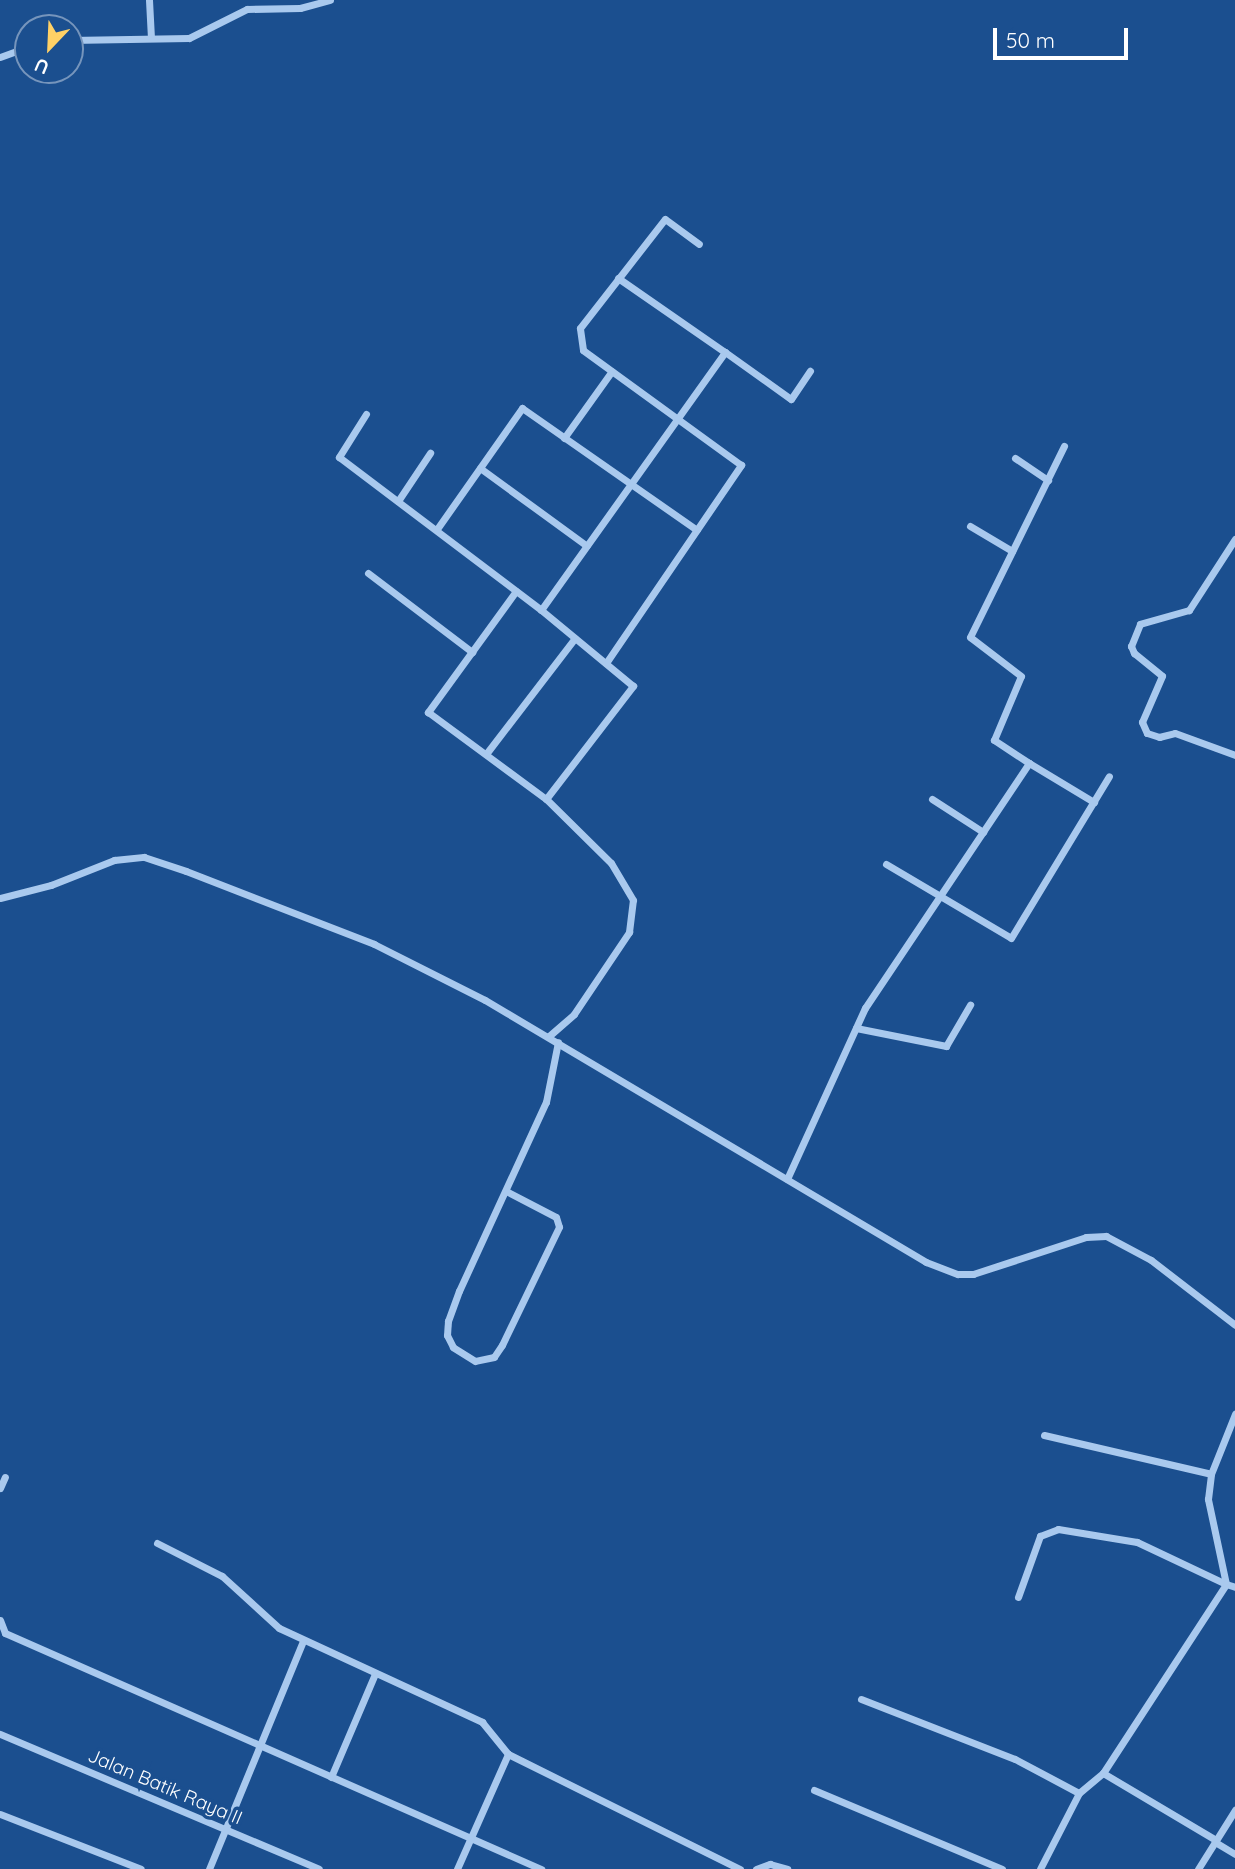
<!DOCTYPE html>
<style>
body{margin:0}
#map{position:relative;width:1235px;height:1869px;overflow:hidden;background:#1b4f8f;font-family:Quicksand,sans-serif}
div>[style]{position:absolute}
.minor>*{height:7px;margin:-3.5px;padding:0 3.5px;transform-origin:3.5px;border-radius:3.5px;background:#a9c9ee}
span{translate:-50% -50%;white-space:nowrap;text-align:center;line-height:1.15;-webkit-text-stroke:7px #1b4f8f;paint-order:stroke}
.street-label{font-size:19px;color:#fff}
.north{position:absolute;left:14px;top:14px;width:70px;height:70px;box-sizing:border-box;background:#1b4f8f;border:2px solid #7695bc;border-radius:50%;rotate:203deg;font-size:19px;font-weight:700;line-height:28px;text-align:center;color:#fff}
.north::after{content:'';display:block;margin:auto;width:24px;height:32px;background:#ffd166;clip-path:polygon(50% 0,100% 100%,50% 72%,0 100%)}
.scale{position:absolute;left:993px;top:28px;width:135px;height:32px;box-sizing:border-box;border:4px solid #fff;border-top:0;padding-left:9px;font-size:21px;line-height:24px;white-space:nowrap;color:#fff;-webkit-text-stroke:5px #1b4f8f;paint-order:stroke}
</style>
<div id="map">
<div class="minor">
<i style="left:149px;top:0;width:37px;rotate:87deg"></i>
<i style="left:70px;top:40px;width:119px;rotate:-1deg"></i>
<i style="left:189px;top:38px;width:65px;rotate:-26.6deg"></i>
<i style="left:247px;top:9px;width:53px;rotate:-1.1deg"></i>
<i style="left:300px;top:8px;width:31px;rotate:-15deg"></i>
<i style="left:0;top:57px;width:30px;rotate:-20deg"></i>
<i style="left:618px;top:278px;width:130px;rotate:34.7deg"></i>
<i style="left:366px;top:414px;width:51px;rotate:122.1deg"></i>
<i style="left:339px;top:457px;width:253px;rotate:37.1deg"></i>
<i style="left:564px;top:438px;width:82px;rotate:-54.4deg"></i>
<i style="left:1015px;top:458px;width:40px;rotate:34deg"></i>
<i style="left:480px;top:468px;width:132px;rotate:36.1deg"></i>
<i style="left:398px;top:501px;width:58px;rotate:-56.3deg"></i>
<i style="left:970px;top:526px;width:49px;rotate:30.8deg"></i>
<i style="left:437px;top:529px;width:148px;rotate:-54.9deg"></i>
<i style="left:522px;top:408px;width:213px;rotate:34.9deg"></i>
<i style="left:1235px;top:539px;width:85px;rotate:122.9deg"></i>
<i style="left:1189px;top:610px;width:51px;rotate:164.1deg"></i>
<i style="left:1140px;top:624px;width:24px;rotate:112deg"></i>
<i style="left:1131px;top:646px;width:8px;rotate:67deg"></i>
<i style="left:1134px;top:653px;width:36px;rotate:39deg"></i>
<i style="left:1162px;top:676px;width:50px;rotate:113.5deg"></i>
<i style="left:1142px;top:722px;width:12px;rotate:66deg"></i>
<i style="left:1147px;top:733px;width:13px;rotate:18deg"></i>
<i style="left:1159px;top:737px;width:16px;rotate:-14deg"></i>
<i style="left:1175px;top:733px;width:64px;rotate:20.1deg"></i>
<i style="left:368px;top:573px;width:131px;rotate:37.2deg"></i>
<i style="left:516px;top:591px;width:150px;rotate:126deg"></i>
<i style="left:428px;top:712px;width:147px;rotate:36.4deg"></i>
<i style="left:606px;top:663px;width:240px;rotate:-55.7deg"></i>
<i style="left:741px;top:465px;width:195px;rotate:-144deg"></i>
<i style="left:583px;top:350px;width:22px;rotate:-98deg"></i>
<i style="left:580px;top:328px;width:138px;rotate:-52.1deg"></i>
<i style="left:665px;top:219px;width:42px;rotate:36.3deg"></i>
<i style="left:486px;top:754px;width:146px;rotate:-52.5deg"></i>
<i style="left:1029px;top:763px;width:76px;rotate:31deg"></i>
<i style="left:932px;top:799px;width:61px;rotate:32.9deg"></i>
<i style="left:886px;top:864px;width:145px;rotate:30.6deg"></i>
<i style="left:1011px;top:938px;width:189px;rotate:-58.8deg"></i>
<i style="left:0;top:898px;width:53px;rotate:-14.3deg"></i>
<i style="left:51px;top:885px;width:68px;rotate:-21.6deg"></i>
<i style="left:114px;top:860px;width:30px;rotate:-6deg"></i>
<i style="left:144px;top:857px;width:44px;rotate:18.4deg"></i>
<i style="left:186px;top:871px;width:202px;rotate:21.2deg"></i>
<i style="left:374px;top:944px;width:124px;rotate:26.8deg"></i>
<i style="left:485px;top:1000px;width:513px;rotate:30.71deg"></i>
<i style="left:926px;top:1262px;width:34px;rotate:21deg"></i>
<i style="left:958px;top:1274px;width:15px"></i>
<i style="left:973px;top:1274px;width:119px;rotate:-18.1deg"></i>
<i style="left:1086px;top:1237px;width:20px;rotate:-3deg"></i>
<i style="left:1106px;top:1236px;width:51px;rotate:28.1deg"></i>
<i style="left:1151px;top:1260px;width:106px;rotate:37.7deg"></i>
<i style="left:856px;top:1028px;width:92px;rotate:11.3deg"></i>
<i style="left:946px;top:1046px;width:48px;rotate:-59.7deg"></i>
<i style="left:549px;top:1036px;width:33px;rotate:-41deg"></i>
<i style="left:574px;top:1014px;width:99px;rotate:-56.1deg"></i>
<i style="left:629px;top:932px;width:32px;rotate:-83deg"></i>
<i style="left:633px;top:900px;width:43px;rotate:-120.7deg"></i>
<i style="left:611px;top:863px;width:91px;rotate:-135.4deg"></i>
<i style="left:546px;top:799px;width:143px;rotate:-52.4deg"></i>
<i style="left:633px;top:686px;width:119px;rotate:-140.4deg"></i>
<i style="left:541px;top:610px;width:317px;rotate:-54.5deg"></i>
<i style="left:725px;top:352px;width:81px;rotate:35.5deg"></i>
<i style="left:791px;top:399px;width:34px;rotate:-56deg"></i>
<i style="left:787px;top:1179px;width:188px;rotate:-65.5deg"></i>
<i style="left:865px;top:1008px;width:295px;rotate:-56.2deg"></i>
<i style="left:1029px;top:763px;width:42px;rotate:-146.7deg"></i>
<i style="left:994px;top:740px;width:69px;rotate:-67.1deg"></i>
<i style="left:1021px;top:676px;width:64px;rotate:-142.6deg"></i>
<i style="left:970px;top:637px;width:213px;rotate:-63.8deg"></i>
<i style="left:506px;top:1191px;width:56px;rotate:27.5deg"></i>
<i style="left:556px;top:1217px;width:10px;rotate:73deg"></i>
<i style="left:559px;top:1227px;width:131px;rotate:115.8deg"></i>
<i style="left:502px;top:1345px;width:14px;rotate:124deg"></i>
<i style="left:494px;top:1357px;width:19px;rotate:168deg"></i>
<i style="left:475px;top:1361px;width:26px;rotate:-148deg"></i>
<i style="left:453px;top:1347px;width:13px;rotate:-117deg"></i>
<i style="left:447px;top:1335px;width:14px;rotate:-86deg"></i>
<i style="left:448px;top:1321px;width:32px;rotate:-70deg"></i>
<i style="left:459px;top:1291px;width:208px;rotate:-65.3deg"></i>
<i style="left:546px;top:1102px;width:61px;rotate:-78.7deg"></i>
<i style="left:1044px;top:1435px;width:171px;rotate:13.1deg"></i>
<i style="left:0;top:1488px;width:12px;rotate:-66deg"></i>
<i style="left:157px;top:1543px;width:73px;rotate:26.9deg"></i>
<i style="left:222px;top:1576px;width:77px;rotate:42.4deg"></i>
<i style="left:279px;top:1628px;width:224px;rotate:24.8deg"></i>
<i style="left:482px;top:1722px;width:41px;rotate:50.9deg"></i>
<i style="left:508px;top:1754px;width:259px;rotate:26.4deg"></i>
<i style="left:1226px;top:1584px;width:87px;rotate:-102deg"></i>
<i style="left:1208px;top:1499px;width:25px;rotate:-83deg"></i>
<i style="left:1211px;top:1474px;width:65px;rotate:-68.2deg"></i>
<i style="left:1018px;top:1597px;width:65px;rotate:-70.2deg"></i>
<i style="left:1040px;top:1536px;width:19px;rotate:-21deg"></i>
<i style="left:1058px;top:1529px;width:80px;rotate:9.3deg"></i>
<i style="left:1137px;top:1542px;width:98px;rotate:25.3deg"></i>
<i style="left:0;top:1620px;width:14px;rotate:69deg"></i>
<i style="left:5px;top:1633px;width:586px;rotate:23.76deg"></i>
<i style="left:861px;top:1699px;width:165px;rotate:21.3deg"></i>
<i style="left:1015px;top:1759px;width:72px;rotate:28deg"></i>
<i style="left:1079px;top:1793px;width:85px;rotate:117.2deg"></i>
<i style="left:0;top:1734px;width:346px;rotate:22.9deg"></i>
<i style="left:1103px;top:1773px;width:131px;rotate:30.7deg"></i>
<i style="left:331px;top:1777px;width:112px;rotate:-66.9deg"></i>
<i style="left:814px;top:1790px;width:204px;rotate:22.8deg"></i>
<i style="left:1079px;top:1793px;width:31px;rotate:-40deg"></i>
<i style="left:1103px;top:1773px;width:225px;rotate:-56.9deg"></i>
<i style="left:1226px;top:1584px;width:9px;rotate:18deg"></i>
<i style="left:0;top:1814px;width:151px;rotate:21.3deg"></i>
<i style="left:1215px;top:1842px;width:23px;rotate:31deg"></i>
<i style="left:209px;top:1869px;width:247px;rotate:-67.6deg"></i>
<i style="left:457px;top:1869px;width:126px;rotate:-66.1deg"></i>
<i style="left:756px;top:1869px;width:15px;rotate:-20deg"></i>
<i style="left:770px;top:1864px;width:18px;rotate:16deg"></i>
<i style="left:1198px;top:1869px;width:70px;rotate:-57.9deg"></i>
</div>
<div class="street-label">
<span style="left:165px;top:1787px;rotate:23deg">Jalan Batik Raya II</span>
</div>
<div class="north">U</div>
<div class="scale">50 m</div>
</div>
